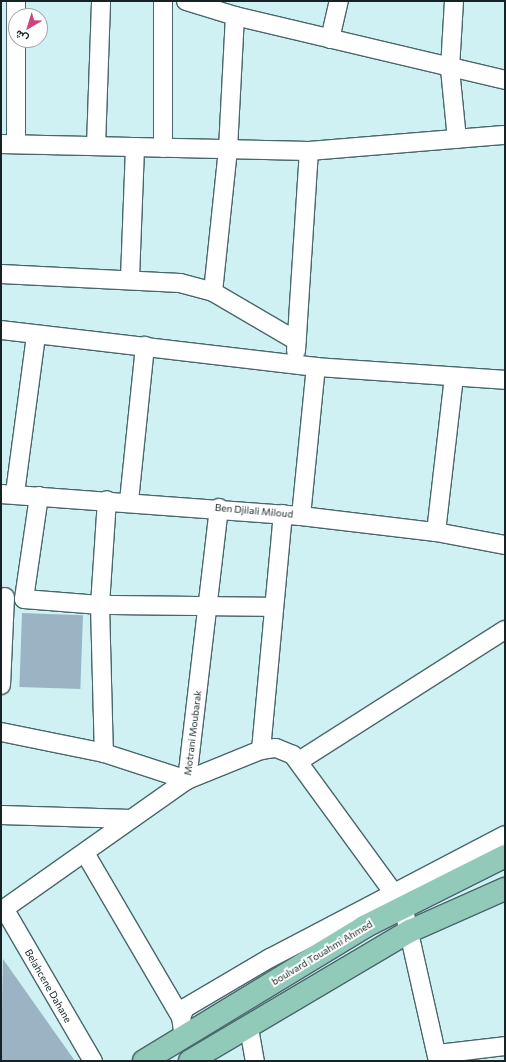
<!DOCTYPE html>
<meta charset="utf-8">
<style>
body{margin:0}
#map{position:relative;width:506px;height:1062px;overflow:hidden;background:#cff1f4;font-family:Commissioner,Vazirmatn,sans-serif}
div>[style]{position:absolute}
.building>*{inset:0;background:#9bb4c3;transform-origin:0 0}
.roads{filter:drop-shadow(1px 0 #49676a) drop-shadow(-1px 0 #49676a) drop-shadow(0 1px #49676a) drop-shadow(0 -1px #49676a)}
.minor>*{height:18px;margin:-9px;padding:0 9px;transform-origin:9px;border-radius:9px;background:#fff}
.major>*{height:22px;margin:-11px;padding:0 11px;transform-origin:11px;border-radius:11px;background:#92caba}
span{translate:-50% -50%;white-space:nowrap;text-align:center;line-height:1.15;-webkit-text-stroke:4px #fff;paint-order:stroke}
.street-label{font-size:10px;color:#162224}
.frame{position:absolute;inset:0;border:2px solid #162224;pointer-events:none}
.north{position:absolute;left:8px;top:8px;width:40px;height:40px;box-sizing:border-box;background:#fff;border:1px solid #a2a7a7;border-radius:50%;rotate:218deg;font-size:11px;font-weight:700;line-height:16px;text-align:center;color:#162224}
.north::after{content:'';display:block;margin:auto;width:14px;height:18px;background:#cd437a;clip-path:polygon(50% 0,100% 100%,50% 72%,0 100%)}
</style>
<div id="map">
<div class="building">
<i style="left:22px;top:613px;width:61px;height:74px;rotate:2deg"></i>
<i style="clip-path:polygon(3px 959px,75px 1061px,1px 1061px)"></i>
</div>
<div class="roads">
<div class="minor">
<i style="left:16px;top:1px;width:143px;rotate:90deg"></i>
<i style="left:186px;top:1px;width:51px;rotate:17deg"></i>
<i style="left:235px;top:16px;width:277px;rotate:13.3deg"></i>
<i style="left:454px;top:1px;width:68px;rotate:93.4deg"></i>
<i style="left:450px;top:69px;width:70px;rotate:84.3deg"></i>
<i style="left:330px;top:39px;width:39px;rotate:-77deg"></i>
<i style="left:1px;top:144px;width:308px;rotate:1.3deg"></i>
<i style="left:309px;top:151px;width:197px;rotate:-4.7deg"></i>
<i style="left:96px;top:146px;width:145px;rotate:-88deg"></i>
<i style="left:163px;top:148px;width:147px;rotate:-90deg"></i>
<i style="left:1px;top:274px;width:179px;rotate:2.9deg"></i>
<i style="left:180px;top:283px;width:34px;rotate:15deg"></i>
<i style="left:213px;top:292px;width:97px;rotate:30.3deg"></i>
<i style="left:130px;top:278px;width:131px;rotate:-87.8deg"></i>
<i style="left:213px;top:292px;width:144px;rotate:-84deg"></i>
<i style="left:228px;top:149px;width:133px;rotate:-87deg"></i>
<i style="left:1px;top:330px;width:317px;rotate:6.7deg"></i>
<i style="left:316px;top:367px;width:189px;rotate:3.9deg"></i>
<i style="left:296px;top:351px;width:200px;rotate:-86.3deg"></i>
<i style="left:15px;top:493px;width:159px;rotate:-82.4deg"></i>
<i style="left:1px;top:494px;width:301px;rotate:4.2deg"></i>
<i style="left:301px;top:516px;width:136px;rotate:6.8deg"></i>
<i style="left:436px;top:532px;width:70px;rotate:10.7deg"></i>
<i style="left:39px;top:496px;width:104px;rotate:98.3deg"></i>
<i style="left:24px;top:599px;width:76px;rotate:4.5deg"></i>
<i style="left:100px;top:605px;width:105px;rotate:-86.2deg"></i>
<i style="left:129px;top:501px;width:156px;rotate:-84.1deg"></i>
<i style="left:301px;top:516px;width:150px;rotate:-84.3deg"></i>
<i style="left:436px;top:532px;width:156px;rotate:-83.4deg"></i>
<i style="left:274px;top:607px;width:174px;rotate:-179.3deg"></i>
<i style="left:100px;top:605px;width:148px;rotate:88.5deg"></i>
<i style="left:104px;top:753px;width:87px;rotate:18deg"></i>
<i style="left:187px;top:780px;width:80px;rotate:-22.1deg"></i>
<i style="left:261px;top:750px;width:15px;rotate:-8deg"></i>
<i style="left:276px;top:748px;width:18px;rotate:22deg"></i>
<i style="left:293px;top:755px;width:187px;rotate:53.9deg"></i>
<i style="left:403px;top:906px;width:159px;rotate:77.3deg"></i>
<i style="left:1px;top:685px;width:88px;rotate:-87.4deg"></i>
<i style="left:1px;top:732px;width:105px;rotate:11.5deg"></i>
<i style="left:261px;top:750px;width:237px;rotate:-84.7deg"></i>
<i style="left:299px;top:761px;width:244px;rotate:-32.5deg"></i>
<i style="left:1px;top:815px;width:130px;rotate:1.8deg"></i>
<i style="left:85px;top:853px;width:190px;rotate:59.7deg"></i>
<i style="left:5px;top:910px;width:175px;rotate:59.8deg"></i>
<i style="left:1px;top:911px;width:228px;rotate:-35.2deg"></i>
<i style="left:187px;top:780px;width:274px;rotate:-83.3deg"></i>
<i style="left:249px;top:1028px;width:34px;rotate:80deg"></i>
<i style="left:184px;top:1038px;width:21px;rotate:-98deg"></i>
<i style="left:181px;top:1017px;width:10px;rotate:-66deg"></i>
<i style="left:185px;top:1008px;width:99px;rotate:-30.5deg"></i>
<i style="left:270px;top:958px;width:265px;rotate:-27.6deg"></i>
<i style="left:438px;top:1054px;width:67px;rotate:-6.8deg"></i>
</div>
<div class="major">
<i style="left:144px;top:1061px;width:258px;rotate:-31.3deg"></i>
<i style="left:364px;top:927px;width:158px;rotate:-26.7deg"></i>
<i style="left:190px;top:1061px;width:256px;rotate:-30.6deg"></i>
<i style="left:410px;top:931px;width:104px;rotate:-23.9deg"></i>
</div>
</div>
<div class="street-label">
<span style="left:254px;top:511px;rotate:5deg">Ben Djilali Miloud</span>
<span style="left:193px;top:733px;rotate:-83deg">Motrani Moubarak</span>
<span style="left:322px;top:953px;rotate:-31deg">boulvard Touahmi Ahmed</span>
<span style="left:48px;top:986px;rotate:60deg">Belahcene Dahane</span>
</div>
<div class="frame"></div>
<div class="north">ش</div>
</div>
